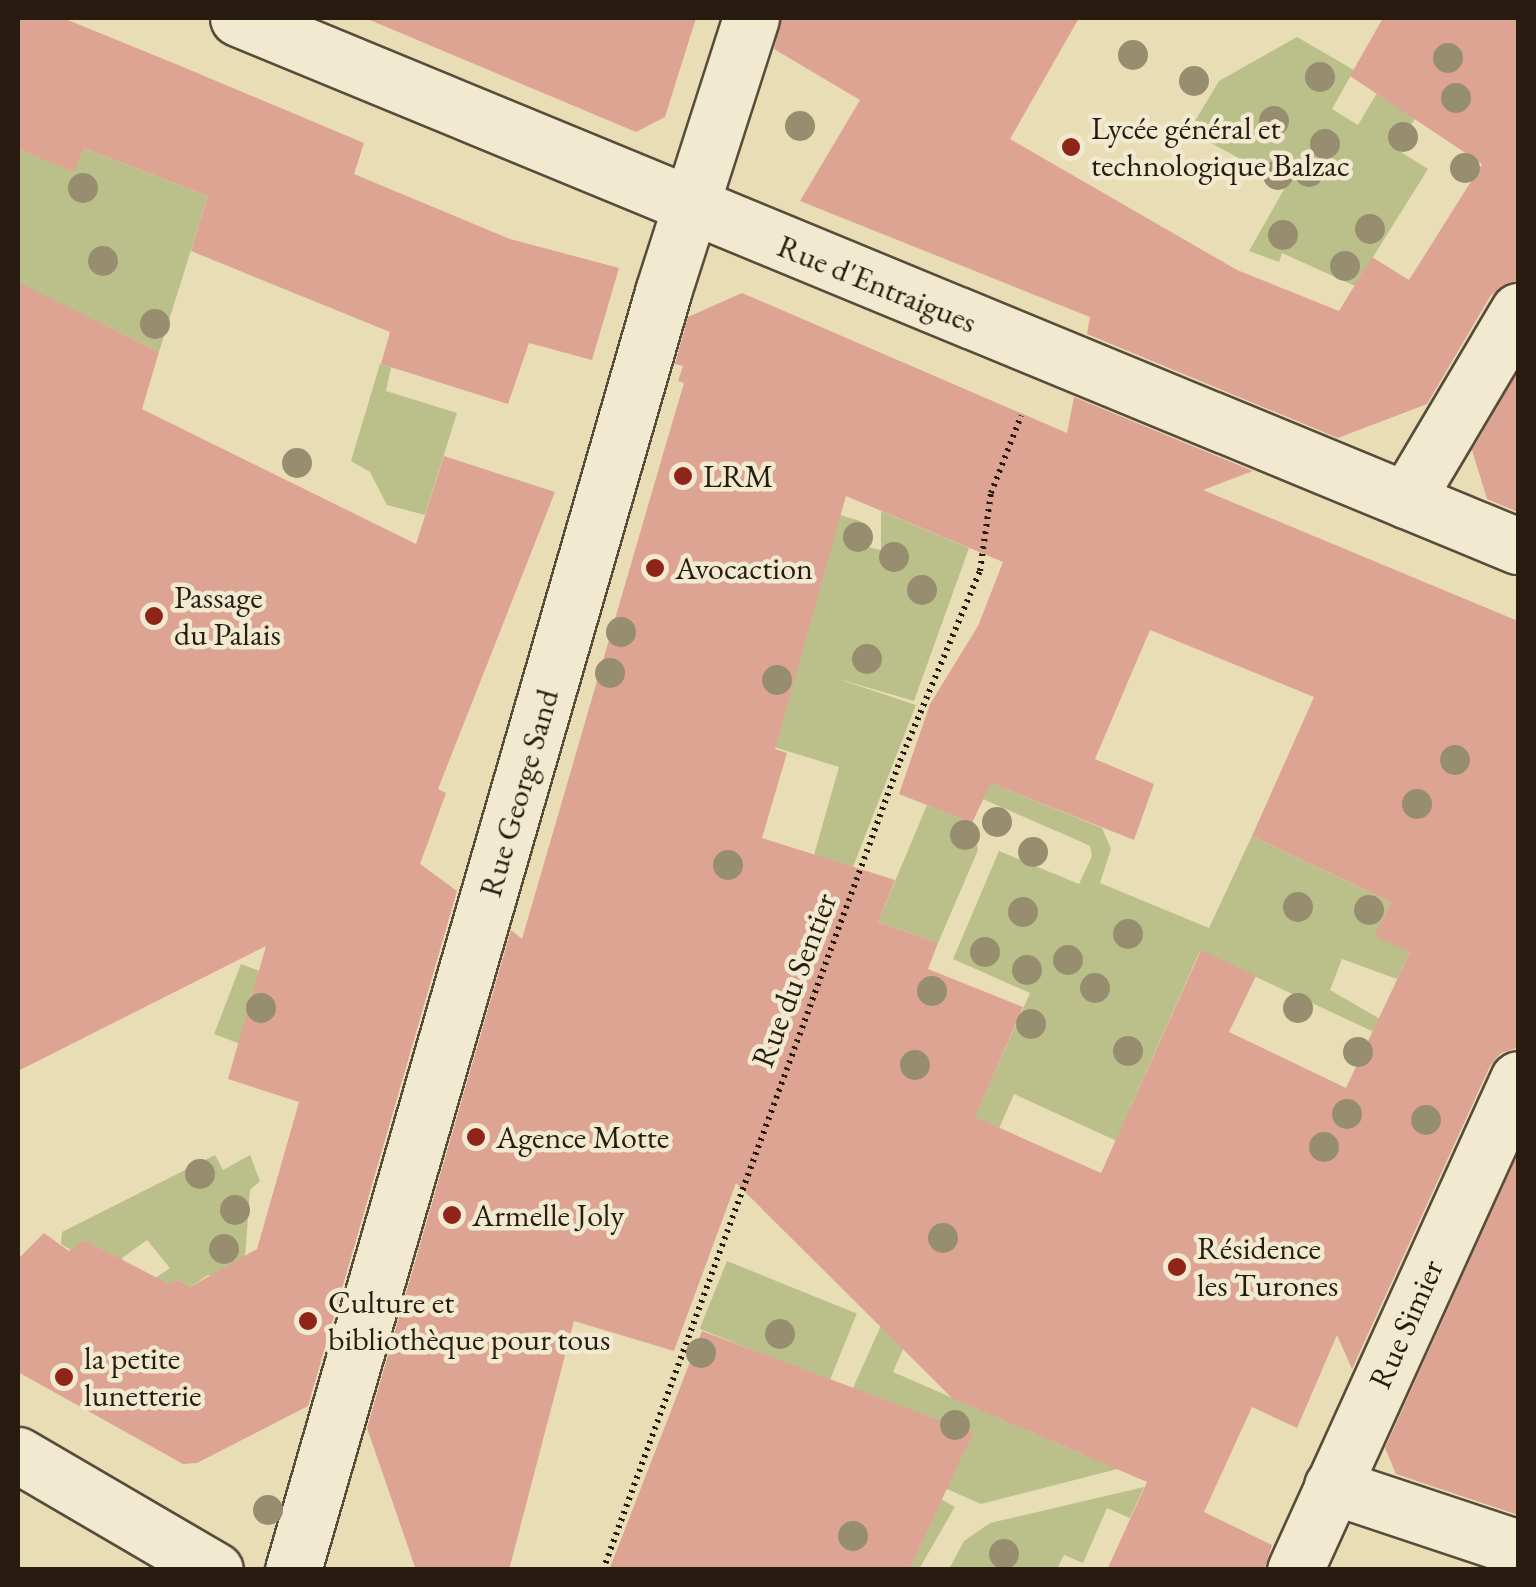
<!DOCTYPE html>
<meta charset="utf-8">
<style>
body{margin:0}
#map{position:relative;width:1536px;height:1587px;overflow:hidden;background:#e9ddb6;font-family:"EB Garamond",serif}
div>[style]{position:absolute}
.green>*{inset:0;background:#bbc08b;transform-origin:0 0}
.building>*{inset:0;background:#dea493}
.path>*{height:6px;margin-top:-3px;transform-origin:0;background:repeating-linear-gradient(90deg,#281c11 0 2.5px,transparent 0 7.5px)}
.roads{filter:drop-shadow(2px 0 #584c3a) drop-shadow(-2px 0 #584c3a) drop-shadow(0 2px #584c3a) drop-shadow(0 -2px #584c3a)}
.minor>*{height:55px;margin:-27.5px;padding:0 27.5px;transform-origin:27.5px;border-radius:27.5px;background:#f1e9d0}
.trees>*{width:30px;height:30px;margin:-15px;border-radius:50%;background:#978e70}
.dots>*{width:28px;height:28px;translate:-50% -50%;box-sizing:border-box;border:5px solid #f1e9d0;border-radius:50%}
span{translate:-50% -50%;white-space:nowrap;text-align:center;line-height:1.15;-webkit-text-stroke:9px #f1e9d0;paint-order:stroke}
.poi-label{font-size:32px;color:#281c11}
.left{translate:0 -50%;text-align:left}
.street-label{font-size:32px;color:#281c11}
.frame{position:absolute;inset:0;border:20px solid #281c11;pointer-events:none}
</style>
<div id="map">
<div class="green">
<i style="clip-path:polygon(1297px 37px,1354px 70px,1332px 109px,1358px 125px,1377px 93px,1416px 117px,1396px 149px,1428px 169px,1355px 286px,1282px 253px,1279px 262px,1249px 251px,1287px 184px,1189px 131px,1219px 81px)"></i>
<i style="clip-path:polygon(84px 148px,208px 196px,159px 352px,31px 289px,18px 321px,18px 149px,74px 171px)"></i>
<i style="clip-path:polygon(380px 364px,391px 367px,386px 391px,457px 413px,425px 515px,387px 505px,370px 472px,351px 461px)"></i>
<i style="clip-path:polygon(881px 511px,969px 548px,914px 701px,835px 678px,916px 705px,853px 867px,814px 855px,839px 767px,726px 732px,840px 515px,860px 521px,868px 547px,881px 550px)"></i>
<i style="clip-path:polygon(915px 752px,1102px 828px,1111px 849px,1100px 883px,1209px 928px,1252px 836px,1391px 902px,1375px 935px,1410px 952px,1397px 979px,1342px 959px,1330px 990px,1380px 1019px,1374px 1032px,1200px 951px,1130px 1108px,1222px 1189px,1014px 1094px,893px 1372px,1080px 1453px,1137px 1464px,981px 1504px,947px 1489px,844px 1408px,1030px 993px,953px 959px,999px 851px,1079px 884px,1092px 856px,1090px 846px,1077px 840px,909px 767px)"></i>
<i style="clip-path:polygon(927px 805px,972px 823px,978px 850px,938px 943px,878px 922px)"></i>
<i style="left:241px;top:964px;width:77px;height:75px;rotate:21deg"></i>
<i style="clip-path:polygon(evenodd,215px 1155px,223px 1170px,250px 1155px,260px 1181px,250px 1190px,245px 1257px,230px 1270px,239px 1285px,208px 1275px,190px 1287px,178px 1280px,149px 1295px,144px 1312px,157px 1336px,137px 1347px,121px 1311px,133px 1302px,111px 1269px,114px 1256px,84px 1240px,73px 1251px,61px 1244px,62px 1232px,215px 1155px,147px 1240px,170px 1268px,139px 1289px,122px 1258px,147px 1240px)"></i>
<i style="left:727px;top:1261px;width:140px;height:73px;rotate:22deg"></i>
<i style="clip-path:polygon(1144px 1487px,1130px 1518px,1107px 1508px,1083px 1563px,1064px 1555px,1057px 1569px,949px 1569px,964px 1541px,990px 1523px)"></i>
<i style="left:941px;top:1499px;width:16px;height:78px;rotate:30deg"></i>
</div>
<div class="building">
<i style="clip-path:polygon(18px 18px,63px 18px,183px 67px,364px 143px,354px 174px,510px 239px,619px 268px,592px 360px,529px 343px,508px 404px,381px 364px,390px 332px,191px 251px,208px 196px,84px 148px,74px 172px,18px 149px)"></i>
<i style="clip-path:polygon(365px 18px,696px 18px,665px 117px,636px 132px)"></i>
<i style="clip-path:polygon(781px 18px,1079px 18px,1010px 139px,1237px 270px,1339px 311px,1372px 257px,1409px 280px,1482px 164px,1350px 76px,1383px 18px,1518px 18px,1518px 280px,1491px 295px,1427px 404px,1338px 438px,1087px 334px,1090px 317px,800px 201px,860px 100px,774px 49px)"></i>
<i style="clip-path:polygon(18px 282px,159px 352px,142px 409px,416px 544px,444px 456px,555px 492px,438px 789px,446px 793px,420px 864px,457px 891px,308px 1406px,197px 1463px,183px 1464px,18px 1372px,18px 1259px,44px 1233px,69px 1251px,84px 1240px,169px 1284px,178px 1280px,190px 1287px,257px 1249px,299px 1102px,228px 1079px,266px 946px,18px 1071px)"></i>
<i style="clip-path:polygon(evenodd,742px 293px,1067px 433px,1074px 397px,1253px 471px,1203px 490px,1518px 621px,1518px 1048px,1501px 1053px,1490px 1066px,1352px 1369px,1337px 1335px,1297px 1428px,1252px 1407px,1204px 1512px,1272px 1545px,1264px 1570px,1107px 1570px,1147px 1482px,952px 1398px,736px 1183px,674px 1351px,574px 1321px,509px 1570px,416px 1570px,367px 1428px,511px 930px,522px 939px,663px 454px,684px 383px,678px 381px,683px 366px,675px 364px,688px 317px,742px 293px,846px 496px,1003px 562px,978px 626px,930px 704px,899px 794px,972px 823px,991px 783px,1134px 840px,1154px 784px,1095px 759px,1150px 630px,1314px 697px,1252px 836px,1391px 902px,1374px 936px,1410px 952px,1346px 1088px,1229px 1032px,1256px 976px,1201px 950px,1101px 1173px,975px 1117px,1023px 1007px,928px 969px,938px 943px,878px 922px,895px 880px,762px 838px,787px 753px,775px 749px,846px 496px)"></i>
<i style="clip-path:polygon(1518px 371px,1518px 512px,1487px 499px,1472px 450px)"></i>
<i style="clip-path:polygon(1518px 1153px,1518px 1515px,1396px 1474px,1385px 1448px)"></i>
<i style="clip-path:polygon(702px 1331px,973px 1433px,909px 1570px,609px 1570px)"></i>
</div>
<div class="path">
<i style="left:603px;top:1570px;width:862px;rotate:-69.84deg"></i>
<i style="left:900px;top:761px;width:206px;rotate:-67.2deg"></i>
<i style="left:980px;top:571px;width:79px;rotate:-82deg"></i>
<i style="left:991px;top:493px;width:83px;rotate:-68.7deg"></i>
</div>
<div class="roads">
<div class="minor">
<i style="left:238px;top:18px;width:1385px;rotate:22.42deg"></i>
<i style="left:1406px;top:500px;width:220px;rotate:-59.3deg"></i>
<i style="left:18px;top:1455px;width:228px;rotate:30.3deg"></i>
<i style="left:1332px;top:1486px;width:196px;rotate:18.4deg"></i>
<i style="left:293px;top:1570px;width:1330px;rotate:-73.85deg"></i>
<i style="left:663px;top:292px;width:288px;rotate:-72.2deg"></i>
<i style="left:1295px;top:1570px;width:539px;rotate:-65.57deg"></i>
</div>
</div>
<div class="trees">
<i style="left:1133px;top:55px"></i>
<i style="left:1448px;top:58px"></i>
<i style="left:1320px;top:77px"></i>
<i style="left:1194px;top:81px"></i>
<i style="left:1456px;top:98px"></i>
<i style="left:1274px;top:121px"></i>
<i style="left:800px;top:126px"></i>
<i style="left:1403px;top:137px"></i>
<i style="left:1325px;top:144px"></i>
<i style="left:1465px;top:168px"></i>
<i style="left:1309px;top:172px"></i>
<i style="left:1278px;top:175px"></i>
<i style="left:83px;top:188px"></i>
<i style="left:1370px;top:229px"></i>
<i style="left:1283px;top:235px"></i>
<i style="left:103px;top:261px"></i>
<i style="left:1345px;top:266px"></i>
<i style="left:155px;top:324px"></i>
<i style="left:297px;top:463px"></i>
<i style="left:858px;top:537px"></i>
<i style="left:894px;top:557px"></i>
<i style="left:922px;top:590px"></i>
<i style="left:621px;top:632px"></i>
<i style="left:867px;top:659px"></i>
<i style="left:610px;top:673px"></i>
<i style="left:777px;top:680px"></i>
<i style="left:1455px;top:760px"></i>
<i style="left:1417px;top:804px"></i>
<i style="left:997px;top:822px"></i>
<i style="left:965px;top:835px"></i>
<i style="left:1033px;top:852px"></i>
<i style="left:728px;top:865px"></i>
<i style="left:1298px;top:907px"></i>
<i style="left:1369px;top:910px"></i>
<i style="left:1023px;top:912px"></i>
<i style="left:1128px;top:934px"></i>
<i style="left:985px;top:952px"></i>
<i style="left:1068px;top:960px"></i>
<i style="left:1027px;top:970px"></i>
<i style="left:1095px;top:988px"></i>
<i style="left:932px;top:991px"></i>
<i style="left:261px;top:1008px"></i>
<i style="left:1298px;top:1008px"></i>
<i style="left:1031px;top:1024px"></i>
<i style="left:1128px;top:1051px"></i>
<i style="left:1358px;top:1052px"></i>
<i style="left:915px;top:1065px"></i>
<i style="left:1347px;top:1114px"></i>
<i style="left:1426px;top:1120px"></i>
<i style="left:1324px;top:1147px"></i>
<i style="left:200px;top:1174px"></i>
<i style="left:235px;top:1210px"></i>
<i style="left:943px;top:1238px"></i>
<i style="left:224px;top:1249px"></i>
<i style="left:780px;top:1334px"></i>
<i style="left:701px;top:1353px"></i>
<i style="left:955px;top:1425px"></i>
<i style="left:268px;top:1510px"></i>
<i style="left:853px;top:1536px"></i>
<i style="left:1004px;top:1554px"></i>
</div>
<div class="dots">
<i style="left:1071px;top:147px;background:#8f2418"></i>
<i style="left:683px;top:476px;background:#8f2418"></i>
<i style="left:655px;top:568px;background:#8f2418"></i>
<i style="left:154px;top:616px;background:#8f2418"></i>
<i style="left:476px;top:1137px;background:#8f2418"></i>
<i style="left:452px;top:1215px;background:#8f2418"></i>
<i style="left:1177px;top:1267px;background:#8f2418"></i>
<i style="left:308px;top:1321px;background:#8f2418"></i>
<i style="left:64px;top:1377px;background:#8f2418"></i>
</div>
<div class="poi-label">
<span class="left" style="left:1091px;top:147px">Lycée général et<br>technologique Balzac</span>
<span class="left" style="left:703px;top:476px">LRM</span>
<span class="left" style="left:675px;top:568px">Avocaction</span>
<span class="left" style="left:174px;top:616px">Passage<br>du Palais</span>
<span class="left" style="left:496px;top:1137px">Agence Motte</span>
<span class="left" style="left:472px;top:1215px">Armelle Joly</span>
<span class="left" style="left:1197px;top:1267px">Résidence<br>les Turones</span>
<span class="left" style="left:328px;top:1321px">Culture et<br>bibliothèque pour tous</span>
<span class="left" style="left:84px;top:1377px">la petite<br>lunetterie</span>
</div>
<div class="street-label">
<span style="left:877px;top:284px;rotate:22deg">Rue d'Entraigues</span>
<span style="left:519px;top:793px;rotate:-74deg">Rue George Sand</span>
<span style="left:794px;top:980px;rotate:-69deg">Rue du Sentier</span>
<span style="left:1406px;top:1324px;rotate:-66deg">Rue Simier</span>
</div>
<div class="frame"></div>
</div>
